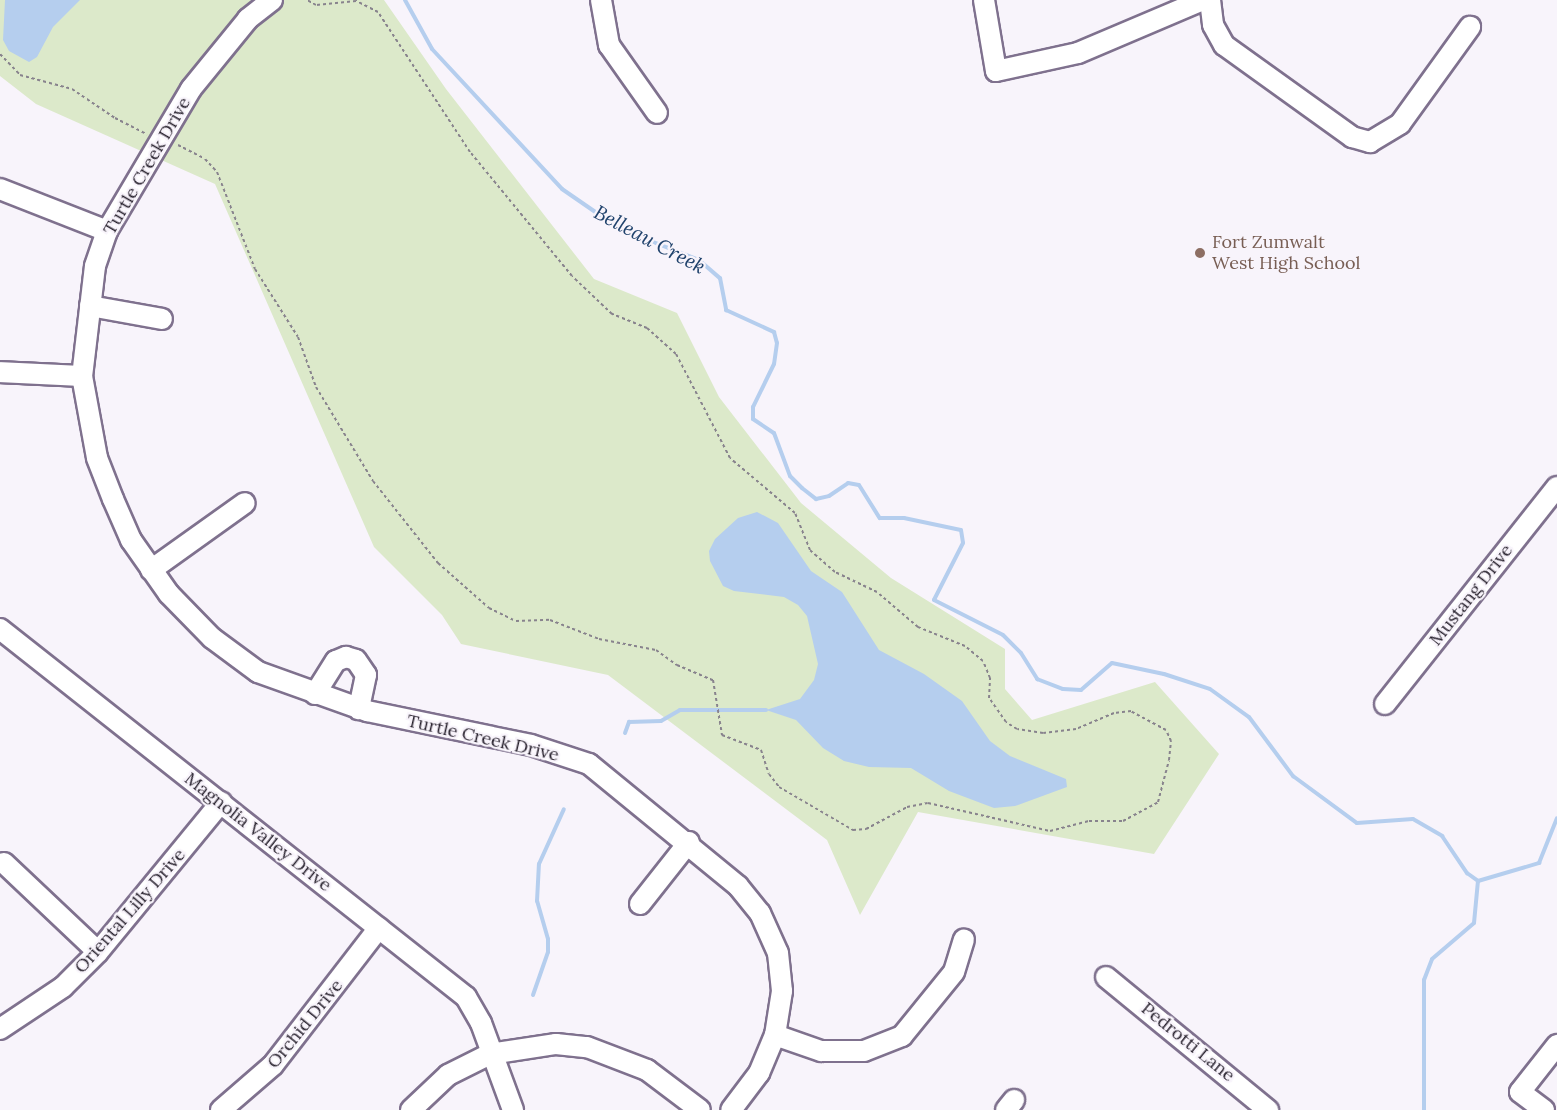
<!DOCTYPE html>
<style>
body{margin:0}
#map{position:relative;width:1557px;height:1110px;overflow:hidden;background:#f8f4fb;font-family:Lora,serif}
div>[style]{position:absolute}
.green>*{inset:0;background:#dce9ca}
.water>*{inset:0;background:#b5ceee}
.stream>*{height:4px;margin:-2px;padding:0 2px;transform-origin:2px;border-radius:2px;background:#b5ceee}
.path>*{height:2px;margin-top:-1px;transform-origin:0;background:repeating-linear-gradient(90deg,#88838d 0 3px,transparent 0 6px)}
.roads{filter:drop-shadow(2px 0 #7f718e) drop-shadow(-2px 0 #7f718e) drop-shadow(0 2px #7f718e) drop-shadow(0 -2px #7f718e)}
.minor>*{height:20px;margin:-10px;padding:0 10px;transform-origin:10px;border-radius:10px;background:#fff}
.dots>*{width:16px;height:16px;translate:-50% -50%;box-sizing:border-box;border:3px solid #f8f4fb;border-radius:50%}
span{translate:-50% -50%;white-space:nowrap;text-align:center;line-height:1.15;-webkit-text-stroke:4.5px #f8f4fb;paint-order:stroke}
.street-label{font-size:18px;color:#251f2b}
.education-label{font-size:18px;color:#785e54}
.left{translate:0 -50%;text-align:left}
.water-label{font-size:20px;color:#20426c;font-style:italic}
</style>
<div id="map">
<div class="green">
<i style="clip-path:polygon(0 0,384px 0,446px 89px,594px 279px,677px 313px,719px 397px,801px 503px,891px 578px,1005px 649px,1005px 689px,1032px 720px,1155px 682px,1219px 754px,1154px 854px,918px 812px,860px 915px,827px 840px,608px 675px,461px 644px,442px 615px,374px 547px,215px 184px,36px 104px,0 76px)"></i>
</div>
<div class="water">
<i style="clip-path:polygon(5px 0,80px 0,53px 27px,37px 57px,29px 62px,9px 51px,3px 40px)"></i>
<i style="clip-path:polygon(757px 512px,778px 523px,811px 571px,842px 592px,879px 650px,924px 674px,962px 701px,990px 741px,1010px 756px,1066px 779px,1067px 787px,1015px 806px,994px 808px,949px 791px,911px 768px,869px 767px,844px 761px,823px 748px,796px 720px,766px 710px,800px 699px,814px 680px,818px 664px,807px 616px,798px 605px,784px 597px,734px 591px,723px 586px,710px 561px,709px 551px,715px 539px,738px 518px)"></i>
</div>
<div class="stream">
<i style="left:405px;top:0;width:56px;rotate:61.1deg"></i>
<i style="left:432px;top:49px;width:191px;rotate:47.1deg"></i>
<i style="left:562px;top:189px;width:70px;rotate:34.6deg"></i>
<i style="left:620px;top:229px;width:85px;rotate:21.4deg"></i>
<i style="left:699px;top:260px;width:28px;rotate:41deg"></i>
<i style="left:720px;top:278px;width:33px;rotate:79deg"></i>
<i style="left:726px;top:310px;width:53px;rotate:24.6deg"></i>
<i style="left:774px;top:332px;width:11px;rotate:75deg"></i>
<i style="left:777px;top:343px;width:21px;rotate:98deg"></i>
<i style="left:774px;top:364px;width:48px;rotate:116deg"></i>
<i style="left:753px;top:407px;width:12px;rotate:90deg"></i>
<i style="left:753px;top:419px;width:25px;rotate:34deg"></i>
<i style="left:774px;top:433px;width:46px;rotate:69.6deg"></i>
<i style="left:790px;top:476px;width:17px;rotate:45deg"></i>
<i style="left:802px;top:488px;width:18px;rotate:38deg"></i>
<i style="left:816px;top:499px;width:13px;rotate:-13deg"></i>
<i style="left:829px;top:496px;width:23px;rotate:-34deg"></i>
<i style="left:848px;top:483px;width:11px;rotate:10deg"></i>
<i style="left:859px;top:485px;width:39px;rotate:58deg"></i>
<i style="left:880px;top:518px;width:24px"></i>
<i style="left:904px;top:518px;width:58px;rotate:11.9deg"></i>
<i style="left:961px;top:530px;width:13px;rotate:81deg"></i>
<i style="left:963px;top:543px;width:64px;rotate:117deg"></i>
<i style="left:934px;top:600px;width:77px;rotate:26.9deg"></i>
<i style="left:1003px;top:635px;width:25px;rotate:45deg"></i>
<i style="left:1021px;top:653px;width:31px;rotate:58deg"></i>
<i style="left:1037px;top:679px;width:28px;rotate:21deg"></i>
<i style="left:1063px;top:689px;width:18px;rotate:3deg"></i>
<i style="left:1081px;top:690px;width:41px;rotate:-41.1deg"></i>
<i style="left:1112px;top:663px;width:53px;rotate:11.9deg"></i>
<i style="left:1164px;top:674px;width:48px;rotate:18.1deg"></i>
<i style="left:1210px;top:689px;width:48px;rotate:35.7deg"></i>
<i style="left:1249px;top:717px;width:74px;rotate:53.3deg"></i>
<i style="left:1293px;top:776px;width:79px;rotate:36.3deg"></i>
<i style="left:1357px;top:823px;width:56px;rotate:-4.1deg"></i>
<i style="left:1413px;top:819px;width:34px;rotate:30deg"></i>
<i style="left:1442px;top:836px;width:45px;rotate:56deg"></i>
<i style="left:1467px;top:873px;width:14px;rotate:36deg"></i>
<i style="left:625px;top:733px;width:12px;rotate:-70deg"></i>
<i style="left:629px;top:722px;width:32px;rotate:-2deg"></i>
<i style="left:661px;top:721px;width:22px;rotate:-30deg"></i>
<i style="left:680px;top:710px;width:86px"></i>
<i style="left:1478px;top:881px;width:64px;rotate:-16.4deg"></i>
<i style="left:1539px;top:863px;width:48px;rotate:-68.2deg"></i>
<i style="left:533px;top:995px;width:46px;rotate:-70.8deg"></i>
<i style="left:548px;top:952px;width:13px;rotate:-90deg"></i>
<i style="left:548px;top:939px;width:40px;rotate:-106deg"></i>
<i style="left:537px;top:901px;width:37px;rotate:-87deg"></i>
<i style="left:539px;top:864px;width:60px;rotate:-65.6deg"></i>
<i style="left:1424px;top:1110px;width:130px;rotate:-90deg"></i>
<i style="left:1424px;top:980px;width:22px;rotate:-69deg"></i>
<i style="left:1432px;top:959px;width:55px;rotate:-40.6deg"></i>
<i style="left:1474px;top:923px;width:42px;rotate:-84.6deg"></i>
</div>
<div class="path">
<i style="left:0;top:54px;width:29px;rotate:46deg"></i>
<i style="left:20px;top:75px;width:54px;rotate:15.1deg"></i>
<i style="left:72px;top:89px;width:52px;rotate:34deg"></i>
<i style="left:115px;top:118px;width:36px;rotate:27deg"></i>
<i style="left:178px;top:145px;width:30px;rotate:27deg"></i>
<i style="left:205px;top:159px;width:18px;rotate:47deg"></i>
<i style="left:217px;top:172px;width:104px;rotate:68.6deg"></i>
<i style="left:255px;top:269px;width:80px;rotate:57.7deg"></i>
<i style="left:298px;top:337px;width:53px;rotate:70.2deg"></i>
<i style="left:316px;top:387px;width:110px;rotate:58.8deg"></i>
<i style="left:373px;top:481px;width:105px;rotate:51.6deg"></i>
<i style="left:438px;top:563px;width:68px;rotate:41.4deg"></i>
<i style="left:489px;top:608px;width:30px;rotate:26deg"></i>
<i style="left:516px;top:621px;width:34px;rotate:-2deg"></i>
<i style="left:550px;top:620px;width:53px;rotate:21.2deg"></i>
<i style="left:599px;top:639px;width:58px;rotate:10.9deg"></i>
<i style="left:656px;top:650px;width:26px;rotate:36deg"></i>
<i style="left:677px;top:665px;width:39px;rotate:23deg"></i>
<i style="left:713px;top:680px;width:56px;rotate:80.7deg"></i>
<i style="left:722px;top:735px;width:42px;rotate:21deg"></i>
<i style="left:761px;top:750px;width:25px;rotate:72deg"></i>
<i style="left:769px;top:774px;width:16px;rotate:52deg"></i>
<i style="left:779px;top:787px;width:86px;rotate:30.2deg"></i>
<i style="left:853px;top:830px;width:13px;rotate:-4deg"></i>
<i style="left:866px;top:829px;width:47px;rotate:-28.2deg"></i>
<i style="left:907px;top:807px;width:21px;rotate:-11deg"></i>
<i style="left:928px;top:803px;width:125px;rotate:12.9deg"></i>
<i style="left:1050px;top:831px;width:40px;rotate:-14.4deg"></i>
<i style="left:1089px;top:821px;width:34px"></i>
<i style="left:1123px;top:821px;width:40px;rotate:-28deg"></i>
<i style="left:1158px;top:802px;width:43px;rotate:-75.3deg"></i>
<i style="left:1169px;top:760px;width:19px;rotate:-84deg"></i>
<i style="left:1171px;top:741px;width:12px;rotate:-114deg"></i>
<i style="left:1166px;top:730px;width:40px;rotate:-152deg"></i>
<i style="left:1131px;top:711px;width:17px;rotate:173deg"></i>
<i style="left:1114px;top:713px;width:41px;rotate:157.2deg"></i>
<i style="left:1076px;top:729px;width:33px;rotate:173deg"></i>
<i style="left:1043px;top:733px;width:26px;rotate:-171deg"></i>
<i style="left:1017px;top:729px;width:13px;rotate:-148deg"></i>
<i style="left:1006px;top:722px;width:29px;rotate:-125deg"></i>
<i style="left:989px;top:698px;width:20px;rotate:-87deg"></i>
<i style="left:990px;top:678px;width:18px;rotate:-112deg"></i>
<i style="left:983px;top:661px;width:23px;rotate:-140deg"></i>
<i style="left:965px;top:646px;width:51px;rotate:-158deg"></i>
<i style="left:918px;top:627px;width:54px;rotate:-139.5deg"></i>
<i style="left:877px;top:592px;width:47px;rotate:-154.5deg"></i>
<i style="left:835px;top:572px;width:33px;rotate:-139deg"></i>
<i style="left:810px;top:550px;width:40px;rotate:-112deg"></i>
<i style="left:795px;top:513px;width:85px;rotate:-139.8deg"></i>
<i style="left:730px;top:458px;width:117px;rotate:-117.4deg"></i>
<i style="left:676px;top:354px;width:39px;rotate:-138deg"></i>
<i style="left:647px;top:328px;width:38px;rotate:-158deg"></i>
<i style="left:612px;top:314px;width:55px;rotate:-136.5deg"></i>
<i style="left:572px;top:276px;width:161px;rotate:-129.4deg"></i>
<i style="left:470px;top:152px;width:168px;rotate:-123.3deg"></i>
<i style="left:378px;top:12px;width:25px;rotate:-153deg"></i>
<i style="left:356px;top:1px;width:40px;rotate:174.3deg"></i>
<i style="left:316px;top:5px;width:10px;rotate:-151deg"></i>
</div>
<div class="roads">
<div class="minor">
<i style="left:272px;top:0;width:31px;rotate:142deg"></i>
<i style="left:248px;top:19px;width:90px;rotate:129.2deg"></i>
<i style="left:191px;top:89px;width:165px;rotate:120.6deg"></i>
<i style="left:107px;top:231px;width:37px;rotate:109deg"></i>
<i style="left:95px;top:266px;width:111px;rotate:96.7deg"></i>
<i style="left:82px;top:376px;width:83px;rotate:79.6deg"></i>
<i style="left:97px;top:458px;width:44px;rotate:68.7deg"></i>
<i style="left:113px;top:499px;width:45px;rotate:66.3deg"></i>
<i style="left:131px;top:540px;width:66px;rotate:54.9deg"></i>
<i style="left:169px;top:594px;width:62px;rotate:45.7deg"></i>
<i style="left:212px;top:638px;width:57px;rotate:36.5deg"></i>
<i style="left:258px;top:672px;width:116px;rotate:19.7deg"></i>
<i style="left:367px;top:711px;width:167px;rotate:11.7deg"></i>
<i style="left:531px;top:745px;width:61px;rotate:18.1deg"></i>
<i style="left:589px;top:764px;width:193px;rotate:39.3deg"></i>
<i style="left:738px;top:886px;width:35px;rotate:51deg"></i>
<i style="left:760px;top:913px;width:44px;rotate:65.8deg"></i>
<i style="left:778px;top:953px;width:38px;rotate:84deg"></i>
<i style="left:782px;top:991px;width:45px;rotate:99deg"></i>
<i style="left:775px;top:1035px;width:41px;rotate:112.8deg"></i>
<i style="left:759px;top:1073px;width:46px;rotate:127.1deg"></i>
<i style="left:601px;top:0;width:46px;rotate:79.9deg"></i>
<i style="left:609px;top:45px;width:83px;rotate:54.8deg"></i>
<i style="left:984px;top:0;width:72px;rotate:80.4deg"></i>
<i style="left:996px;top:71px;width:84px;rotate:-12.4deg"></i>
<i style="left:1078px;top:53px;width:136px;rotate:-23deg"></i>
<i style="left:1210px;top:0;width:25px;rotate:83deg"></i>
<i style="left:1213px;top:25px;width:23px;rotate:61deg"></i>
<i style="left:1224px;top:45px;width:158px;rotate:35.7deg"></i>
<i style="left:1352px;top:137px;width:19px;rotate:16deg"></i>
<i style="left:1370px;top:142px;width:35px;rotate:-31deg"></i>
<i style="left:1400px;top:124px;width:120px;rotate:-54.2deg"></i>
<i style="left:0;top:189px;width:115px;rotate:21.4deg"></i>
<i style="left:90px;top:306px;width:73px;rotate:10.2deg"></i>
<i style="left:0;top:372px;width:82px;rotate:2.8deg"></i>
<i style="left:151px;top:570px;width:115px;rotate:-35.5deg"></i>
<i style="left:0;top:629px;width:594px;rotate:38.3deg"></i>
<i style="left:466px;top:997px;width:30px;rotate:60deg"></i>
<i style="left:481px;top:1023px;width:93px;rotate:69.8deg"></i>
<i style="left:315px;top:694px;width:39px;rotate:-58deg"></i>
<i style="left:336px;top:661px;width:11px;rotate:-22deg"></i>
<i style="left:346px;top:657px;width:10px;rotate:17deg"></i>
<i style="left:356px;top:660px;width:18px;rotate:56deg"></i>
<i style="left:366px;top:675px;width:35px;rotate:102deg"></i>
<i style="left:1385px;top:704px;width:277px;rotate:-51.6deg"></i>
<i style="left:4px;top:863px;width:129px;rotate:43.4deg"></i>
<i style="left:640px;top:904px;width:79px;rotate:-51.7deg"></i>
<i style="left:1106px;top:977px;width:210px;rotate:39.4deg"></i>
<i style="left:0;top:1029px;width:76px;rotate:-33.7deg"></i>
<i style="left:63px;top:987px;width:49px;rotate:-45deg"></i>
<i style="left:98px;top:952px;width:194px;rotate:-50.6deg"></i>
<i style="left:775px;top:1035px;width:49px;rotate:19.2deg"></i>
<i style="left:821px;top:1051px;width:43px"></i>
<i style="left:864px;top:1051px;width:41px;rotate:-21.5deg"></i>
<i style="left:902px;top:1036px;width:82px;rotate:-50.9deg"></i>
<i style="left:954px;top:972px;width:34px;rotate:-73deg"></i>
<i style="left:221px;top:1110px;width:69px;rotate:-40.9deg"></i>
<i style="left:273px;top:1065px;width:173px;rotate:-52.3deg"></i>
<i style="left:411px;top:1110px;width:51px;rotate:-43.4deg"></i>
<i style="left:448px;top:1075px;width:47px;rotate:-26.6deg"></i>
<i style="left:490px;top:1054px;width:67px;rotate:-8.6deg"></i>
<i style="left:556px;top:1044px;width:31px;rotate:6deg"></i>
<i style="left:587px;top:1047px;width:64px;rotate:21deg"></i>
<i style="left:647px;top:1070px;width:66px;rotate:37deg"></i>
<i style="left:1006px;top:1110px;width:13px;rotate:-51deg"></i>
<i style="left:1544px;top:1110px;width:30px;rotate:-143deg"></i>
<i style="left:1520px;top:1092px;width:60px;rotate:-51.8deg"></i>
</div>
</div>
<div class="dots">
<i style="left:1200px;top:253px;background:#8d6e63"></i>
</div>
<div class="street-label">
<span style="left:147px;top:166px;rotate:-60deg">Turtle Creek Drive</span>
<span style="left:1471px;top:595px;rotate:-52deg">Mustang Drive</span>
<span style="left:483px;top:738px;rotate:13deg">Turtle Creek Drive</span>
<span style="left:258px;top:832px;rotate:38deg">Magnolia Valley Drive</span>
<span style="left:130px;top:911px;rotate:-49deg">Oriental Lilly Drive</span>
<span style="left:305px;top:1024px;rotate:-51deg">Orchid Drive</span>
<span style="left:1188px;top:1042px;rotate:39deg">Pedrotti Lane</span>
</div>
<div class="education-label">
<span class="left" style="left:1212px;top:253px">Fort Zumwalt<br>West High School</span>
</div>
<div class="water-label">
<span style="left:650px;top:239px;rotate:28deg">Belleau Creek</span>
</div>
</div>
